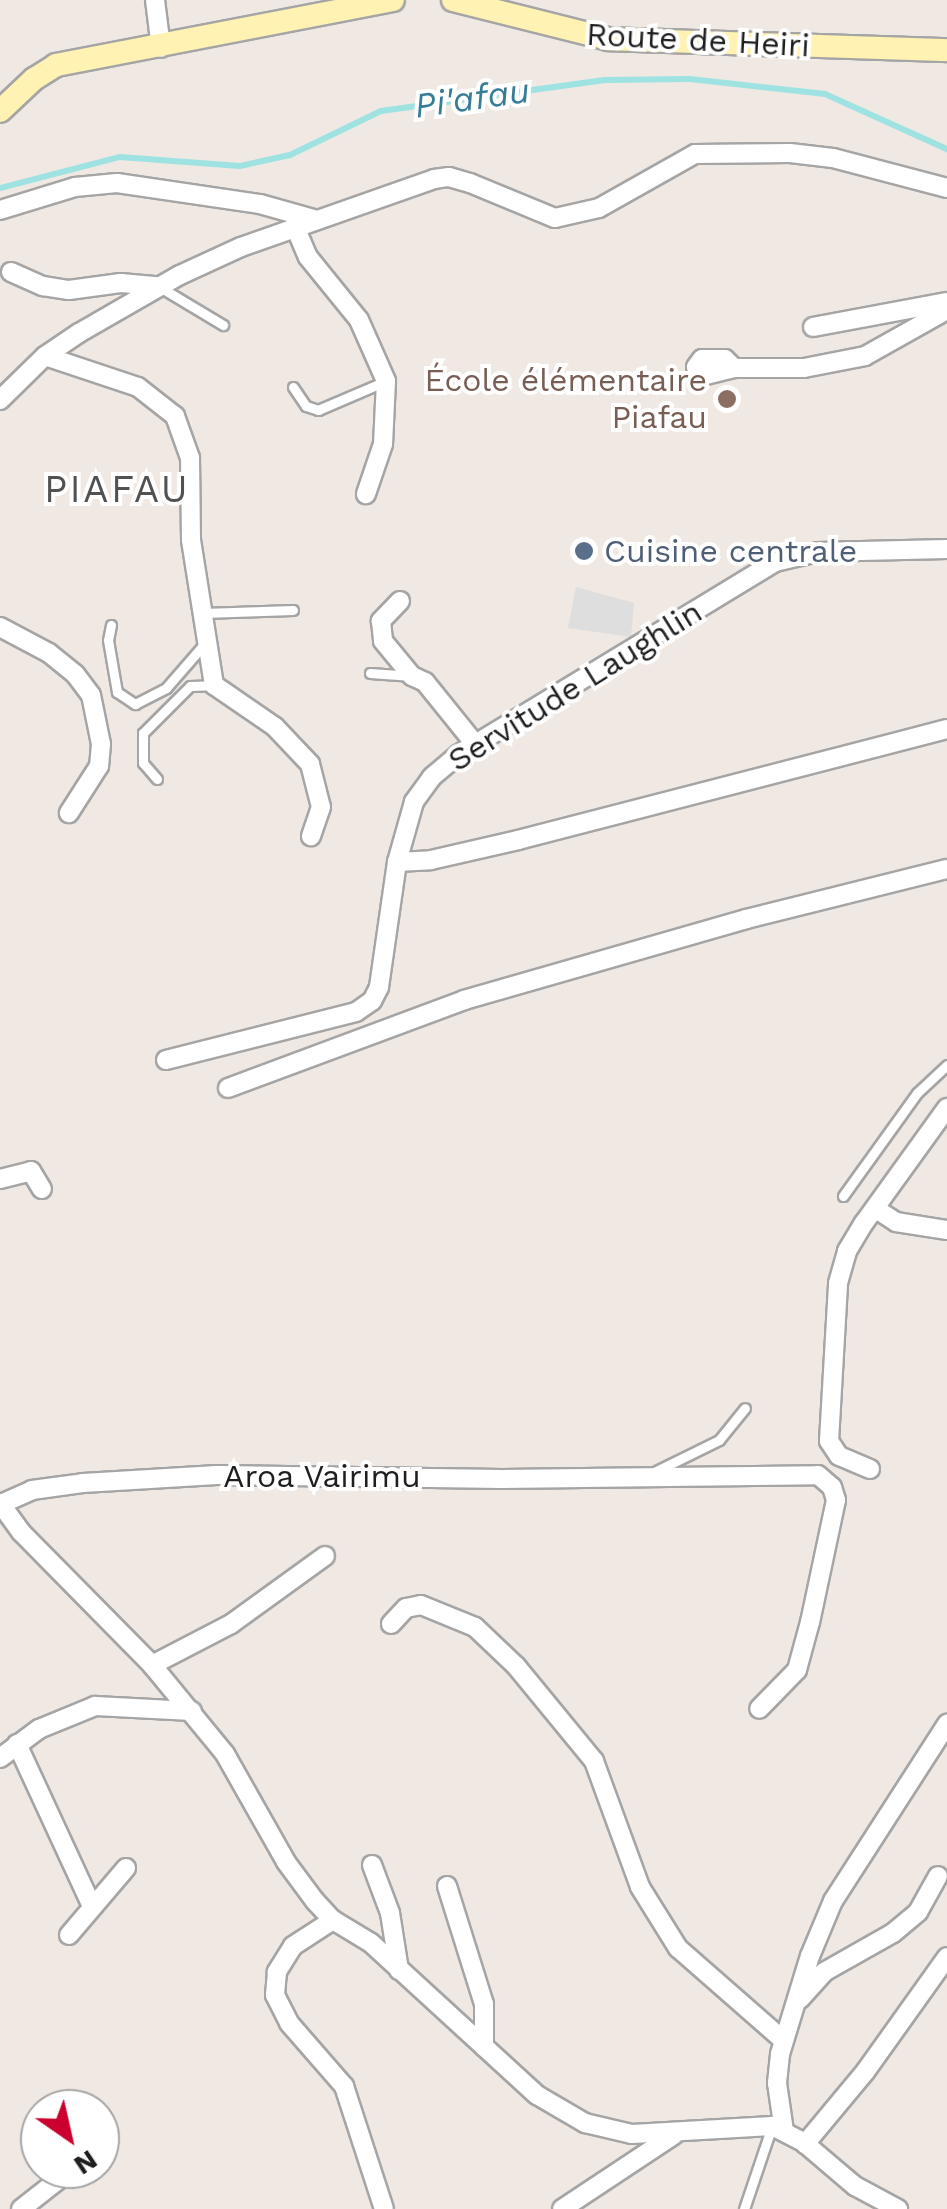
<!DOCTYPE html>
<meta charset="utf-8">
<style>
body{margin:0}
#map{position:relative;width:947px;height:2209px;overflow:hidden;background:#f0e8e3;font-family:"Work Sans",sans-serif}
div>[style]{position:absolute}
.parking>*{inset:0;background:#dedede}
.stream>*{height:6px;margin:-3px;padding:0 3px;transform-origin:3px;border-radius:3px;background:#9ee2e2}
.roads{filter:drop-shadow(2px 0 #a5a5a5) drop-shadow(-2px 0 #a5a5a5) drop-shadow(0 2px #a5a5a5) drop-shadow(0 -2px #a5a5a5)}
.lane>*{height:9px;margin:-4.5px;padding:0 4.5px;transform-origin:4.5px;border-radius:4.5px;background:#fff}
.street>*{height:18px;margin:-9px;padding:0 9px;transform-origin:9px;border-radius:9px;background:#fff}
.secondary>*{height:22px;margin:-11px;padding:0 11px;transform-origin:11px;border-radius:11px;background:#fff2b2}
.dots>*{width:28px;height:28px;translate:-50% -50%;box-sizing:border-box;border:5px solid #fff;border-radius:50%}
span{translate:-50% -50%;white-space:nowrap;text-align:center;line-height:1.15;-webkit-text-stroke:8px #fff;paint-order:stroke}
.street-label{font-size:32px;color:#1e1e1e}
.education-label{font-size:32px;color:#785e54}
.right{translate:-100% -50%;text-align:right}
.service-label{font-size:32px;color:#4e5e75}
.left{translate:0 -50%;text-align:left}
.water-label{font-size:35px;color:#377c96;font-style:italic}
.quarter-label{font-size:38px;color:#515151;letter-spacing:2.5px}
.north{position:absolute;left:20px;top:2089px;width:100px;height:100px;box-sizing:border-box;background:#fff;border:2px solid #a5a5a5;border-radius:50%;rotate:146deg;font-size:28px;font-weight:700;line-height:40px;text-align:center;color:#1e1e1e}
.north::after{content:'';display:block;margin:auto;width:35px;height:45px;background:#cc002e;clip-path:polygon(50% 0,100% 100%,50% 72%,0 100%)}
</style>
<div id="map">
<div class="parking">
<i style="clip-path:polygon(576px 587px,634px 603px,631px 637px,568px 628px)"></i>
</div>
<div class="stream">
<i style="left:0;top:188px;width:124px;rotate:-14.5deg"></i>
<i style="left:120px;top:157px;width:120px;rotate:4.3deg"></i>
<i style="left:240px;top:166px;width:51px;rotate:-12.4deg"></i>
<i style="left:290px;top:155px;width:101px;rotate:-25.8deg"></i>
<i style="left:381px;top:111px;width:226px;rotate:-7.9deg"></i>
<i style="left:605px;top:80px;width:85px;rotate:-0.7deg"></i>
<i style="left:690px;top:79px;width:136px;rotate:6.3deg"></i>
<i style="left:825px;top:94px;width:134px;rotate:24.3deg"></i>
</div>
<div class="roads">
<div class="lane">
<i style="left:158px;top:286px;width:76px;rotate:31deg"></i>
<i style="left:293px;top:387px;width:23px;rotate:56deg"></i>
<i style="left:306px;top:406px;width:13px;rotate:18deg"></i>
<i style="left:318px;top:410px;width:74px;rotate:-23.1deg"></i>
<i style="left:203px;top:613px;width:90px;rotate:-1.9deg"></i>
<i style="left:111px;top:625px;width:15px;rotate:101deg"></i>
<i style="left:108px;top:640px;width:53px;rotate:80.2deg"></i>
<i style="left:117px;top:692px;width:22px;rotate:34deg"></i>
<i style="left:135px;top:704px;width:35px;rotate:-27deg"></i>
<i style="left:166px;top:688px;width:61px;rotate:-49deg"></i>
<i style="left:370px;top:673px;width:39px;rotate:4deg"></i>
<i style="left:157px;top:779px;width:21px;rotate:-131deg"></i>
<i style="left:143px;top:763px;width:30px;rotate:-90deg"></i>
<i style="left:143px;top:733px;width:66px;rotate:-45deg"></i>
<i style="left:190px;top:686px;width:24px;rotate:-2deg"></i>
<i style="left:843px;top:1196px;width:127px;rotate:-54.3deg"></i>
<i style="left:917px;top:1093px;width:41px;rotate:-43deg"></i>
<i style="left:650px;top:1474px;width:77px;rotate:-26.2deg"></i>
<i style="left:719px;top:1440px;width:41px;rotate:-50.9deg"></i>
<i style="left:744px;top:2209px;width:88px;rotate:-71.4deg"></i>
</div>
<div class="street">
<i style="left:155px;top:0;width:48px;rotate:82.9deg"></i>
<i style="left:0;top:210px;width:78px;rotate:-17deg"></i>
<i style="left:75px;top:187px;width:42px;rotate:-5.4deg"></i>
<i style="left:117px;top:183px;width:145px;rotate:8.4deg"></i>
<i style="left:260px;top:204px;width:59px;rotate:15.7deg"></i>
<i style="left:296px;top:229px;width:30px;rotate:67deg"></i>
<i style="left:308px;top:257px;width:81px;rotate:51deg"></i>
<i style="left:359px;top:320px;width:67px;rotate:66.1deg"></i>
<i style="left:386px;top:381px;width:63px;rotate:92.7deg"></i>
<i style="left:383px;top:444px;width:53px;rotate:108.8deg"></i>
<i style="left:11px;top:272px;width:35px;rotate:24deg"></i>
<i style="left:43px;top:286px;width:26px;rotate:9deg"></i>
<i style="left:69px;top:290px;width:52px;rotate:-7.7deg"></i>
<i style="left:121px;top:283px;width:36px;rotate:5deg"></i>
<i style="left:813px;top:327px;width:136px;rotate:-10.6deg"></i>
<i style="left:45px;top:356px;width:98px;rotate:18.4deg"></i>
<i style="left:138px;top:387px;width:47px;rotate:38.1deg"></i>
<i style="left:175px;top:416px;width:45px;rotate:70.3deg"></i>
<i style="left:190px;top:458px;width:82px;rotate:89.3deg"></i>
<i style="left:191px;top:540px;width:147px;rotate:81deg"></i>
<i style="left:214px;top:685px;width:74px;rotate:34.5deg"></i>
<i style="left:275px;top:727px;width:51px;rotate:46.6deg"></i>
<i style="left:310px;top:764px;width:44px;rotate:75.7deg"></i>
<i style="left:321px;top:807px;width:31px;rotate:109deg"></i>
<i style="left:702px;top:359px;width:23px"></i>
<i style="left:725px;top:359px;width:13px;rotate:45deg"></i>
<i style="left:734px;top:368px;width:32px;rotate:166deg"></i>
<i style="left:703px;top:376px;width:11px;rotate:-128deg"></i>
<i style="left:696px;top:367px;width:10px;rotate:-53deg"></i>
<i style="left:734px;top:368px;width:70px"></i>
<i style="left:804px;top:368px;width:62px;rotate:-11.1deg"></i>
<i style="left:865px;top:356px;width:94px;rotate:-29.3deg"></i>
<i style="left:0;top:400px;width:63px;rotate:-44.4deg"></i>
<i style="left:45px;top:356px;width:41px;rotate:-34.1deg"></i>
<i style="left:79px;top:333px;width:116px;rotate:-29.9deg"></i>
<i style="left:180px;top:275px;width:67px;rotate:-24.7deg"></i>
<i style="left:241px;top:247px;width:205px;rotate:-19.4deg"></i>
<i style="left:434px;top:179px;width:15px;rotate:-8deg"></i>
<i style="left:449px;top:177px;width:22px;rotate:16deg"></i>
<i style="left:470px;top:183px;width:92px;rotate:22.4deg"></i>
<i style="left:555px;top:218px;width:45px;rotate:-12.8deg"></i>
<i style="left:599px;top:208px;width:110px;rotate:-29.4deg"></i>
<i style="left:695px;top:154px;width:95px;rotate:-0.6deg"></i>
<i style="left:790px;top:153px;width:43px;rotate:6.6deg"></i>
<i style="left:833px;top:158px;width:118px;rotate:14.7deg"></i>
<i style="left:947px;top:549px;width:129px;rotate:178.7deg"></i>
<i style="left:818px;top:552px;width:44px;rotate:166.9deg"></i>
<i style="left:775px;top:562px;width:371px;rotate:148.7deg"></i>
<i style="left:458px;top:755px;width:34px;rotate:140deg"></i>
<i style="left:432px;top:777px;width:31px;rotate:126deg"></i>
<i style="left:414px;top:802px;width:62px;rotate:105.8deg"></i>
<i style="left:397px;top:862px;width:34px;rotate:-3deg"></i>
<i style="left:431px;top:860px;width:89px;rotate:-12.9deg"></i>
<i style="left:518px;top:840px;width:443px;rotate:-14.5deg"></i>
<i style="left:400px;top:601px;width:28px;rotate:134deg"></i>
<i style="left:381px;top:621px;width:20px;rotate:84deg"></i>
<i style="left:383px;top:641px;width:45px;rotate:50.4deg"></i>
<i style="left:412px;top:676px;width:14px;rotate:25deg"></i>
<i style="left:425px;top:682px;width:80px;rotate:51.1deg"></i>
<i style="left:0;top:627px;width:55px;rotate:28deg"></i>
<i style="left:49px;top:653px;width:33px;rotate:39deg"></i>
<i style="left:75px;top:674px;width:26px;rotate:53deg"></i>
<i style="left:91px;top:695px;width:50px;rotate:78.5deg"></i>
<i style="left:101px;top:744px;width:22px;rotate:95deg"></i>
<i style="left:99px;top:766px;width:56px;rotate:122.6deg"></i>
<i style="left:166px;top:1060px;width:196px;rotate:-14.2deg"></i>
<i style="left:356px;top:1012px;width:19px;rotate:-35deg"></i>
<i style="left:372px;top:1001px;width:16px;rotate:-63deg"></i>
<i style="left:379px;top:987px;width:126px;rotate:-81.8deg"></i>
<i style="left:228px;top:1088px;width:252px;rotate:-20.4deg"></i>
<i style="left:464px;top:1000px;width:293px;rotate:-16deg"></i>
<i style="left:746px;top:919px;width:207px;rotate:-14deg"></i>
<i style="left:0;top:1179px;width:32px;rotate:-14deg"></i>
<i style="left:31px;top:1171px;width:21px;rotate:59deg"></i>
<i style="left:876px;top:1209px;width:24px;rotate:33deg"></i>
<i style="left:896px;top:1222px;width:52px;rotate:8.9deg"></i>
<i style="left:870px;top:1469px;width:34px;rotate:-157deg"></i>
<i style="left:839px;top:1456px;width:18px;rotate:-124deg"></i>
<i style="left:829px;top:1441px;width:158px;rotate:-86.7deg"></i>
<i style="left:838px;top:1283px;width:33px;rotate:-74deg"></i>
<i style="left:847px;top:1251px;width:33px;rotate:-59deg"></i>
<i style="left:864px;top:1223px;width:142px;rotate:-54.2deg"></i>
<i style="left:0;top:1503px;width:36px;rotate:54deg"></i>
<i style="left:21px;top:1532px;width:187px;rotate:45.4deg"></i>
<i style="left:152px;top:1665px;width:115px;rotate:50.6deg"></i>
<i style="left:225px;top:1754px;width:124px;rotate:60.5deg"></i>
<i style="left:286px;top:1862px;width:49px;rotate:53.4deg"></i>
<i style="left:315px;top:1901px;width:26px;rotate:47deg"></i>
<i style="left:333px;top:1920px;width:44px;rotate:31.2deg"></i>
<i style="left:371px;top:1943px;width:225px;rotate:42.5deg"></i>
<i style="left:537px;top:2095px;width:56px;rotate:30.3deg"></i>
<i style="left:585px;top:2123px;width:48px;rotate:13.2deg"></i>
<i style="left:632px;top:2134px;width:140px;rotate:-3.3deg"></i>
<i style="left:772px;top:2126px;width:34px;rotate:27deg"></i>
<i style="left:802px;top:2141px;width:70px;rotate:40.3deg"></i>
<i style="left:855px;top:2186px;width:49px;rotate:28.1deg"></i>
<i style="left:1px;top:1504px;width:34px;rotate:-24deg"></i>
<i style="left:32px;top:1490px;width:51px;rotate:-7.8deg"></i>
<i style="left:83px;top:1483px;width:134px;rotate:-3.4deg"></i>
<i style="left:217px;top:1475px;width:285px;rotate:0.8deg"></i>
<i style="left:502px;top:1479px;width:316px;rotate:-0.7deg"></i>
<i style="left:818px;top:1475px;width:18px;rotate:41deg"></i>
<i style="left:832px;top:1487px;width:14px;rotate:73deg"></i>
<i style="left:836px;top:1500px;width:125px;rotate:102deg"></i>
<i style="left:810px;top:1622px;width:50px;rotate:105.2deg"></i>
<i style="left:797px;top:1670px;width:54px;rotate:134.3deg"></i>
<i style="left:391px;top:1624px;width:22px;rotate:-47deg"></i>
<i style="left:406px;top:1608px;width:15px;rotate:-11deg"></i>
<i style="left:421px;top:1605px;width:58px;rotate:22.2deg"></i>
<i style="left:475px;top:1627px;width:57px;rotate:43.6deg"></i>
<i style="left:516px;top:1666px;width:123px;rotate:50.6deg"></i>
<i style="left:594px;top:1761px;width:134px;rotate:69.9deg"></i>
<i style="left:640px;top:1887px;width:72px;rotate:58.1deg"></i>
<i style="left:678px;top:1948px;width:140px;rotate:41.2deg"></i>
<i style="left:152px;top:1665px;width:89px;rotate:-27.4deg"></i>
<i style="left:231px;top:1624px;width:116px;rotate:-35.9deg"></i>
<i style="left:17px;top:1744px;width:179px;rotate:65.2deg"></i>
<i style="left:0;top:1758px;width:49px;rotate:-36.6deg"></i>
<i style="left:39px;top:1729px;width:61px;rotate:-22.3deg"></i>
<i style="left:95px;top:1706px;width:97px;rotate:3deg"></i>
<i style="left:372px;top:1865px;width:51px;rotate:69.4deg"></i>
<i style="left:390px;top:1913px;width:58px;rotate:81deg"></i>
<i style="left:447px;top:1886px;width:124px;rotate:72.6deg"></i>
<i style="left:484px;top:2004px;width:43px;rotate:90deg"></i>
<i style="left:333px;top:1920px;width:48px;rotate:147deg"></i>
<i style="left:293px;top:1946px;width:31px;rotate:122deg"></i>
<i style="left:277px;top:1972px;width:23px;rotate:95deg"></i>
<i style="left:275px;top:1995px;width:31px;rotate:63deg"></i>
<i style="left:289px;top:2023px;width:84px;rotate:48.9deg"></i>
<i style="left:344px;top:2086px;width:129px;rotate:72deg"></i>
<i style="left:69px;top:1935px;width:88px;rotate:-49.6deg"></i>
<i style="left:800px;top:1999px;width:36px;rotate:-48deg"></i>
<i style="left:824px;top:1972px;width:79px;rotate:-29.5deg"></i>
<i style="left:893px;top:1933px;width:33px;rotate:-40deg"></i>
<i style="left:918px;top:1912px;width:41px;rotate:-60.9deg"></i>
<i style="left:784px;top:2131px;width:49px;rotate:-98.3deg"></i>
<i style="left:777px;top:2083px;width:29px;rotate:-84deg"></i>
<i style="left:780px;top:2054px;width:102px;rotate:-73deg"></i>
<i style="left:810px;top:1956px;width:60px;rotate:-67.3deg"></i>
<i style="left:833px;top:1901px;width:211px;rotate:-57.2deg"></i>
<i style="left:805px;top:2144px;width:94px;rotate:-50.2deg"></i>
<i style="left:865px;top:2072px;width:141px;rotate:-54.5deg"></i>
<i style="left:21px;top:2209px;width:65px;rotate:-38.1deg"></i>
<i style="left:562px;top:2209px;width:134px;rotate:-33.5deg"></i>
</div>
<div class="secondary">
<i style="left:453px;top:0;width:160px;rotate:14.1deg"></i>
<i style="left:608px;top:39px;width:339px;rotate:1.9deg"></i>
<i style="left:0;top:111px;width:47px;rotate:-43.3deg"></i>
<i style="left:34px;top:79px;width:26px;rotate:-32deg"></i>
<i style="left:56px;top:65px;width:343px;rotate:-10.9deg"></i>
</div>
</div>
<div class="dots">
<i style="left:727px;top:399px;background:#8d6e63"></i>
<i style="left:584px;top:551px;background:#5c6f8a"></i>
</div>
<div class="street-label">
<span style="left:698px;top:40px;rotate:3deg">Route de Heiri</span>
<span style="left:575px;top:686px;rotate:-32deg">Servitude Laughlin</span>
<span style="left:322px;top:1476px">Aroa Vairimu</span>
</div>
<div class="education-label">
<span class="right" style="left:707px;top:399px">École élémentaire<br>Piafau</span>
</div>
<div class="service-label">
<span class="left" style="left:604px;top:551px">Cuisine centrale</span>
</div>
<div class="water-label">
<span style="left:472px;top:98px;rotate:-8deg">Pi'afau</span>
</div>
<div class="quarter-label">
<span style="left:117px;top:490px">PIAFAU</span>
</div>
<div class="north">N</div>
</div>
